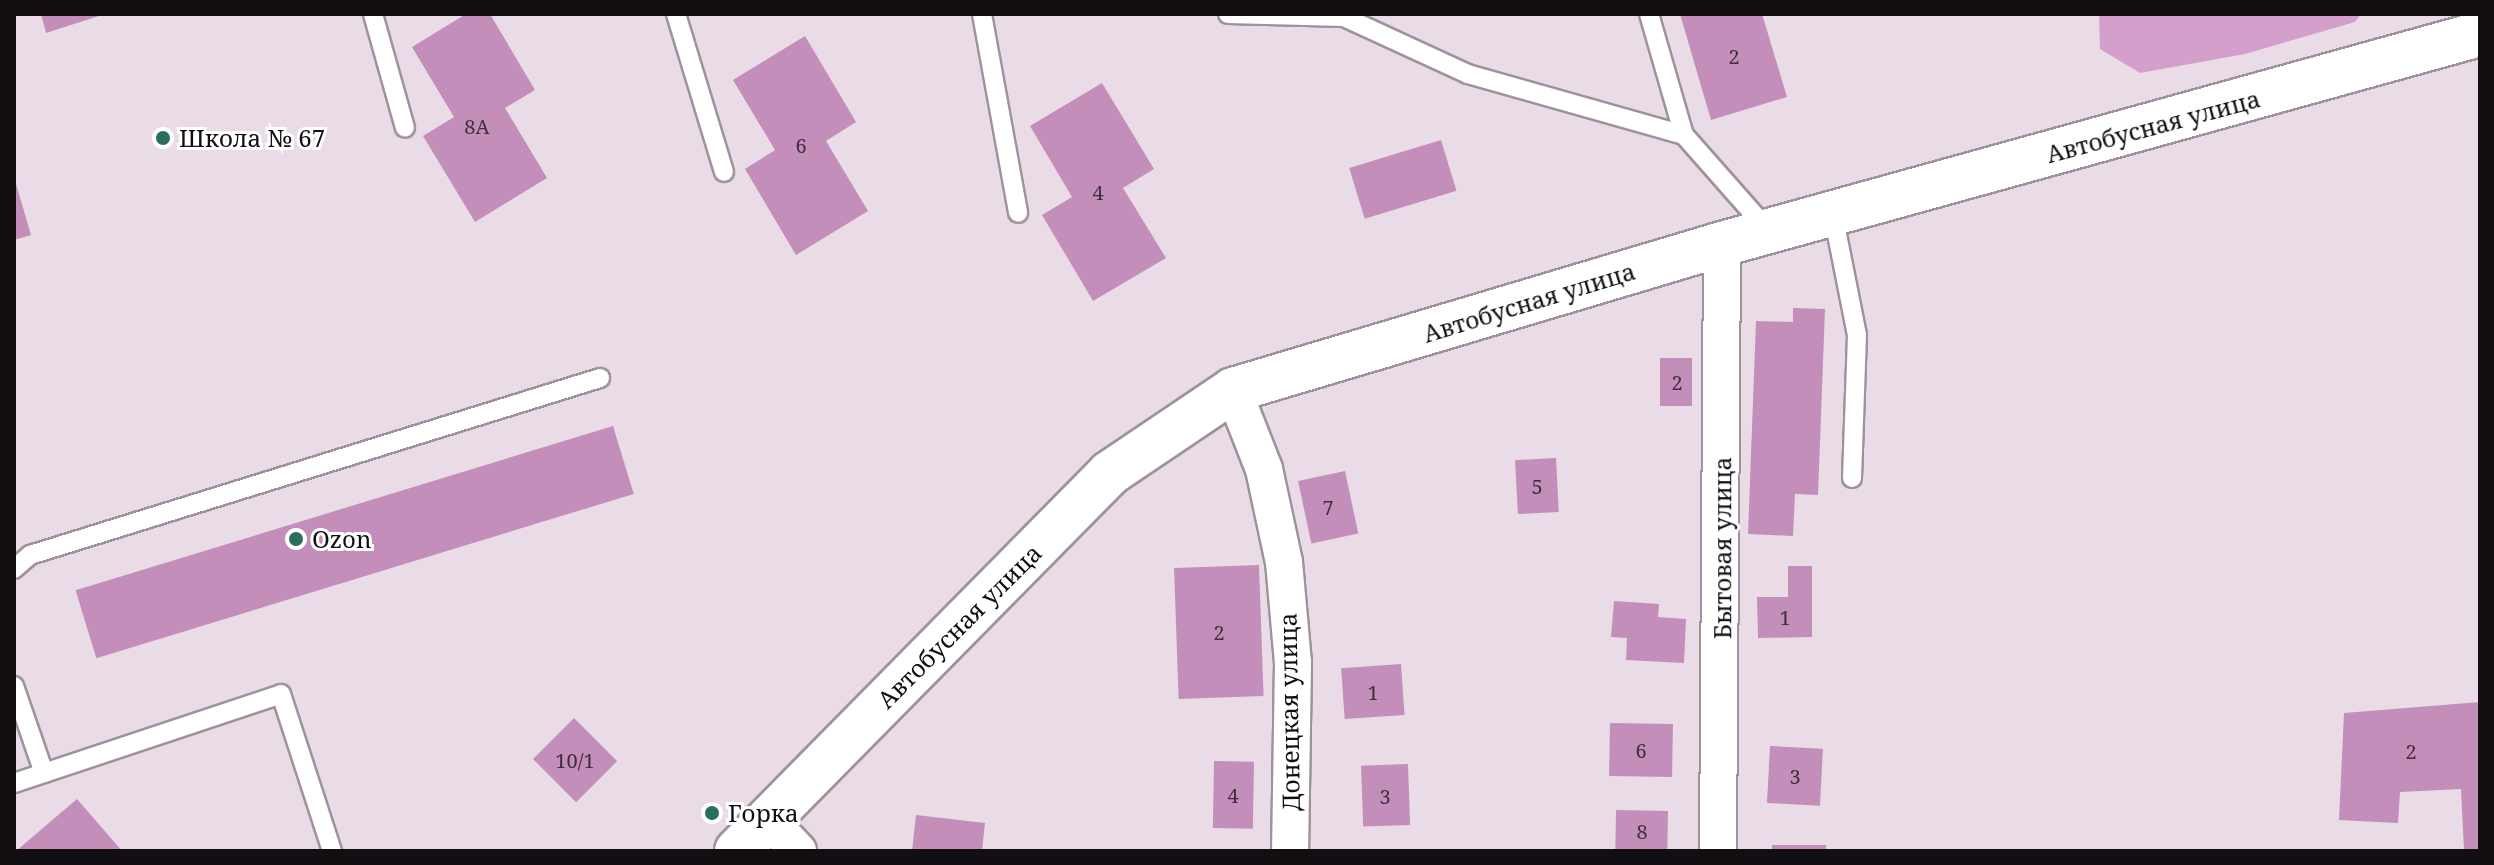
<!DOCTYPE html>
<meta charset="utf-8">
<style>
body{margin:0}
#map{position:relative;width:2494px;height:865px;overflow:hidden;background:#eadce7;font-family:"Noto Serif",serif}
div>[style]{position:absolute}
.forest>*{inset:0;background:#d59fcc}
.building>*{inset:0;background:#c38eba;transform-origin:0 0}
.roads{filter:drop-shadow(2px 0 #9e929c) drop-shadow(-2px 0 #9e929c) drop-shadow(0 2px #9e929c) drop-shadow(0 -2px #9e929c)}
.lane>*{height:18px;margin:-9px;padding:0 9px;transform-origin:9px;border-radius:9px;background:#fff}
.street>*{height:36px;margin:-18px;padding:0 18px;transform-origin:18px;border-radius:18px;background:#fff}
.secondary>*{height:44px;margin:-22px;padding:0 22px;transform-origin:22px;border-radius:22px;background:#fff}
.dots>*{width:22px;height:22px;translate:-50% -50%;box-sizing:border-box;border:4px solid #fff;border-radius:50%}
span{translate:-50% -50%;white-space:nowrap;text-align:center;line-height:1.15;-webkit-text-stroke:6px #fff;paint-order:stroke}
.number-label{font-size:20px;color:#3f2e3c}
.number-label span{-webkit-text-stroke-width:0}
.street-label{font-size:24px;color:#130e12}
.poi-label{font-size:24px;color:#130e12}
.left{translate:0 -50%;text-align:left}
.frame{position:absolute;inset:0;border:16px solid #130e12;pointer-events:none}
</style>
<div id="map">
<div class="forest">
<i style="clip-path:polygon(2099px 14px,2361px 14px,2355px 22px,2245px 54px,2140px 73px,2100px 49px)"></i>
</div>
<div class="building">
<i style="clip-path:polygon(41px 14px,101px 14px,102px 15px,46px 33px)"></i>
<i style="clip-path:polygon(466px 14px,490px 14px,535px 90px,505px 108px,547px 178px,475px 222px,423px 136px,454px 117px,412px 47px)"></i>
<i style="clip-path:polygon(1680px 14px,1762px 14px,1787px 97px,1711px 120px)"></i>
<i style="clip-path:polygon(805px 36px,856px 122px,826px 141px,868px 211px,796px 255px,745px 169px,775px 150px,733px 80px)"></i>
<i style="clip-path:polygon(1102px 83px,1154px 169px,1123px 188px,1166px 258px,1093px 301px,1042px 215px,1072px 197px,1030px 126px)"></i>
<i style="left:1441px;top:140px;width:53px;height:96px;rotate:73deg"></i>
<i style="clip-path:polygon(14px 177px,31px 235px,14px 240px)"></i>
<i style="clip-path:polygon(1793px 308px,1825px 309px,1818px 495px,1795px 494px,1793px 536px,1748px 534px,1756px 321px,1793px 322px)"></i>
<i style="left:1660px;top:358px;width:32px;height:48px"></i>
<i style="left:613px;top:426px;width:71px;height:562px;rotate:73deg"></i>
<i style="left:1556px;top:458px;width:54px;height:41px;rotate:87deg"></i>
<i style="left:1345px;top:471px;width:64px;height:48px;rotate:78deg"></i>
<i style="left:1259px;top:565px;width:131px;height:85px;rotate:88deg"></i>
<i style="clip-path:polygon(1788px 566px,1812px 566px,1812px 637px,1758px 638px,1757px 597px,1788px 597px)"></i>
<i style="clip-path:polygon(1614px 601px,1659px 604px,1658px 617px,1686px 619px,1684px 663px,1626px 660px,1627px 638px,1611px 637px)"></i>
<i style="left:1401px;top:664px;width:51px;height:60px;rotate:86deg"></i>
<i style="clip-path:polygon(2480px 702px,2480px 851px,2464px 851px,2461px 789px,2400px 792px,2398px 823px,2339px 820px,2344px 713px)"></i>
<i style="left:574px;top:718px;width:61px;height:58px;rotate:45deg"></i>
<i style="left:1610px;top:723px;width:63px;height:53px;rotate:1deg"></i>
<i style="left:1770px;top:746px;width:53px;height:57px;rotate:3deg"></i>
<i style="left:1214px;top:761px;width:40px;height:67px;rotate:1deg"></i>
<i style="left:1408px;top:764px;width:61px;height:47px;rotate:88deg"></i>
<i style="clip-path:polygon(77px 799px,122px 851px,16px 851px)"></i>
<i style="left:1616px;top:810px;width:52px;height:41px;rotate:1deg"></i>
<i style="clip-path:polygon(916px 815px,985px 823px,982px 851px,912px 851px)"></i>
<i style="left:1772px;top:845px;width:54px;height:6px"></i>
</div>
<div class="roads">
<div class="lane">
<i style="left:373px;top:14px;width:118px;rotate:74.3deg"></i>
<i style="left:676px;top:14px;width:165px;rotate:73.1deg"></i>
<i style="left:982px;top:14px;width:202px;rotate:79.7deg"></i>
<i style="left:1228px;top:14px;width:116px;rotate:1.5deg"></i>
<i style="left:1344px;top:17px;width:136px;rotate:24.7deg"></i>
<i style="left:1468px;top:74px;width:224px;rotate:15.8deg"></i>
<i style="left:1684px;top:135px;width:125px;rotate:48.6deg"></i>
<i style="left:1649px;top:14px;width:126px;rotate:73.9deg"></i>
<i style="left:1833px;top:214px;width:123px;rotate:78.8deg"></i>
<i style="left:1857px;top:335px;width:143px;rotate:92deg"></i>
<i style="left:14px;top:569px;width:21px;rotate:-41deg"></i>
<i style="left:30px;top:555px;width:597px;rotate:-17.25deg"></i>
<i style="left:14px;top:686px;width:92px;rotate:71deg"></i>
<i style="left:14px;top:783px;width:281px;rotate:-18.4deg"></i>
<i style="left:281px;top:694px;width:165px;rotate:72deg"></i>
</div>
<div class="street">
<i style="left:1233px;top:390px;width:85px;rotate:68.6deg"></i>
<i style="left:1264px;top:469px;width:95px;rotate:77.9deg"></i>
<i style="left:1284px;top:562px;width:101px;rotate:84.9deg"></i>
<i style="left:1293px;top:663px;width:188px;rotate:90.9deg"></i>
<i style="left:768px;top:819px;width:44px;rotate:46.8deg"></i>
<i style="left:1718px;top:851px;width:607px;rotate:-89.62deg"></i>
</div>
<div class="secondary">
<i style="left:737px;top:851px;width:531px;rotate:-45.38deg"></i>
<i style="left:1110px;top:473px;width:148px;rotate:-34deg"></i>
<i style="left:1233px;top:390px;width:510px;rotate:-16.62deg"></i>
<i style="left:1722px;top:244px;width:787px;rotate:-15.49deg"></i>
</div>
</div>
<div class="dots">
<i style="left:163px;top:138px;background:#2a6e60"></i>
<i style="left:296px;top:539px;background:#2a6e60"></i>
<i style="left:712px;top:813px;background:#2a6e60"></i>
</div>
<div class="number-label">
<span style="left:1734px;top:56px">2</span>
<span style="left:477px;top:126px">8А</span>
<span style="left:801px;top:145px">6</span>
<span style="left:1098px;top:192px">4</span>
<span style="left:1677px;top:382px">2</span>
<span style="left:1537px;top:486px">5</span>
<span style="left:1328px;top:507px">7</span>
<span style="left:1785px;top:617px">1</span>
<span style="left:1219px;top:632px">2</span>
<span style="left:1373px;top:692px">1</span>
<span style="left:1641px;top:750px">6</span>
<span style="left:2411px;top:751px">2</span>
<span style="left:575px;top:760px">10/1</span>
<span style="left:1795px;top:776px">3</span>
<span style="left:1233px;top:795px">4</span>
<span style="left:1385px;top:796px">3</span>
<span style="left:1642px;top:831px">8</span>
</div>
<div class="street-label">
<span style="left:2153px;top:126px;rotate:-15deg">Автобусная улица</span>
<span style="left:1529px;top:302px;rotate:-17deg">Автобусная улица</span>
<span style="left:1722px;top:548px;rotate:-90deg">Бытовая улица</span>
<span style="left:959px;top:626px;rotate:-45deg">Автобусная улица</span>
<span style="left:1289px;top:712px;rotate:-91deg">Донецкая улица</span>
</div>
<div class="poi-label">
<span class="left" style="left:179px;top:138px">Школа № 67</span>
<span class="left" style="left:312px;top:539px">Ozon</span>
<span class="left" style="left:728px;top:813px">Горка</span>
</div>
<div class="frame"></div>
</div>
